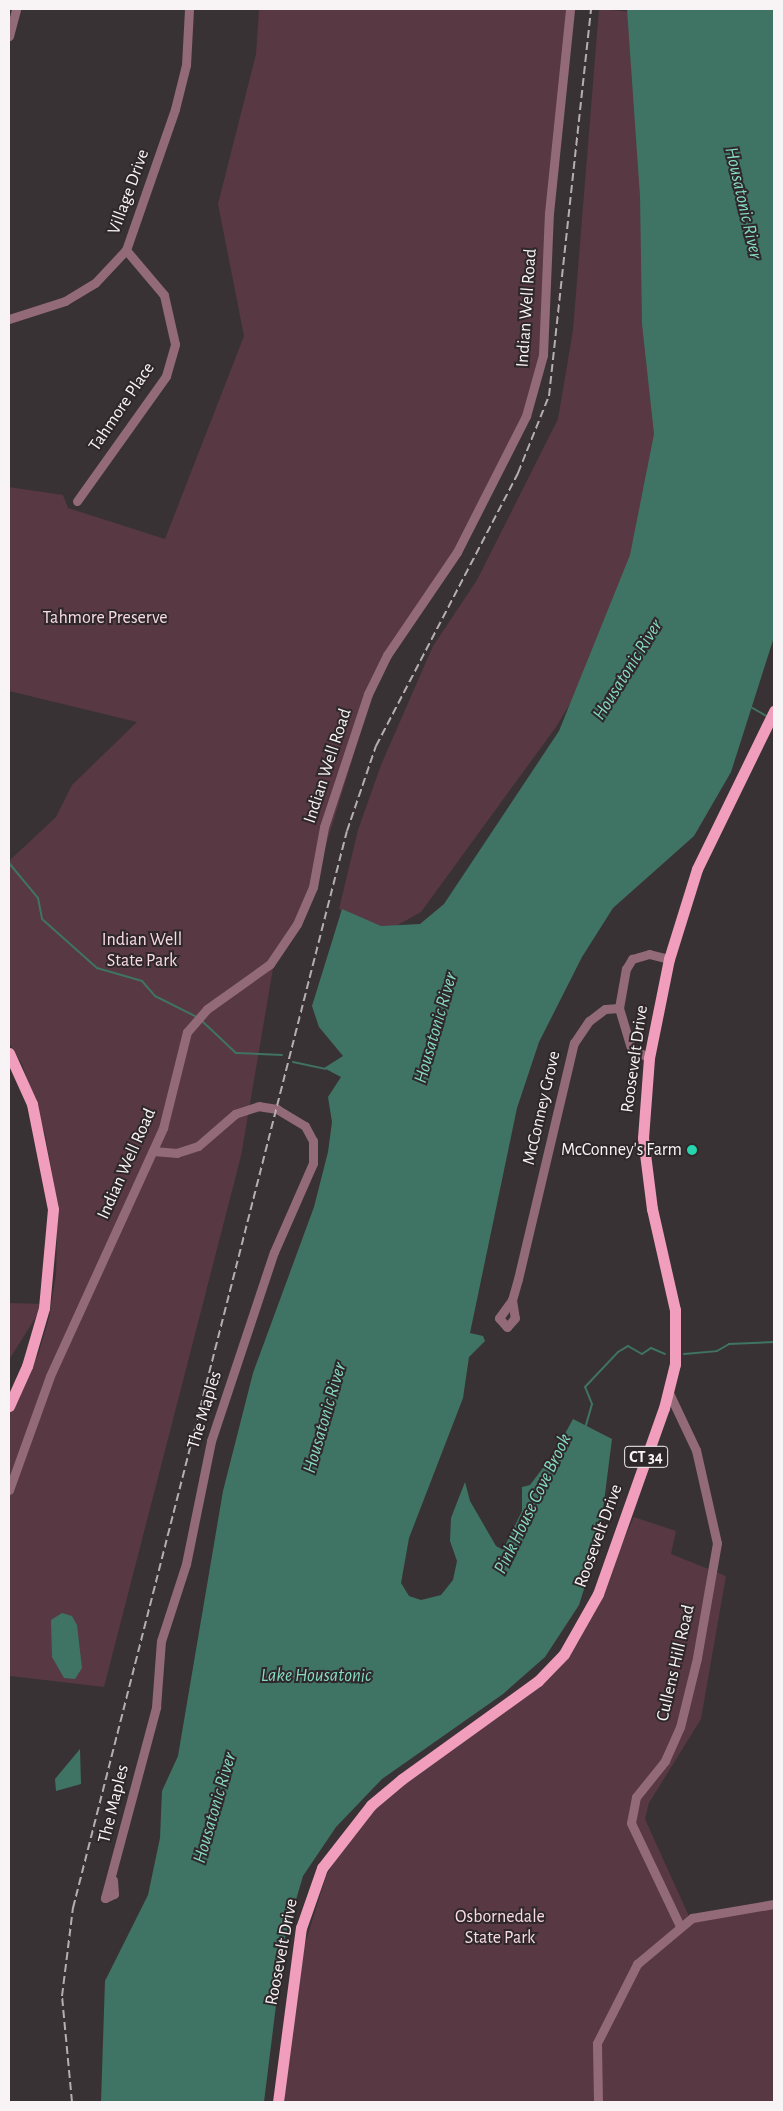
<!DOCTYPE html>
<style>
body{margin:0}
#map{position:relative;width:783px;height:2111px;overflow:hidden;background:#393234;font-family:"Alegreya Sans",sans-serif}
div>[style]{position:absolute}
.green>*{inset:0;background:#573843}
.water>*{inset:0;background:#3f7464}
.stream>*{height:2px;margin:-1px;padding:0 1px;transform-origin:1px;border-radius:1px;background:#3f7464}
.minor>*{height:9px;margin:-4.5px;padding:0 4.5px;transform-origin:4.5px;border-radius:4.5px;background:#936a78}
.major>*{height:11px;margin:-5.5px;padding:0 5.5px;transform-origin:5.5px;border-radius:5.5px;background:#f09ebb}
.rail>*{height:2px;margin-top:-1px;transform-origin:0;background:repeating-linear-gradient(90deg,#b4aeb0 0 8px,transparent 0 12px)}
.dots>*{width:14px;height:14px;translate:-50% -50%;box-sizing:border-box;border:2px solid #2f282a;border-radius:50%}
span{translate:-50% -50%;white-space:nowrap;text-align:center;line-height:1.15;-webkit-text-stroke:4px #2f282a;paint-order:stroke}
.shield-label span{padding:1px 4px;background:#2f282a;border:1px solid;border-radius:4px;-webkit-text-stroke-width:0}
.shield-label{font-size:16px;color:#f8f3f5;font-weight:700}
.street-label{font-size:18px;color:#f8f3f5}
.park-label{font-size:18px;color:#fadbe5}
.poi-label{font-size:18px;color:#f8f3f5}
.right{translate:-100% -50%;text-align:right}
.water-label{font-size:19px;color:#85dbc1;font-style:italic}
.frame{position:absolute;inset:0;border:10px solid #f8f3f5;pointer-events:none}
</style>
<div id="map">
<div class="green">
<i style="clip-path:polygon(259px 9px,571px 9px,551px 203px,544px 354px,537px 391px,482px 505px,441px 583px,377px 679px,314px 884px,297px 929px,274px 963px,241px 1156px,104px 1687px,19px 1677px,9px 1676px,9px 1402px,38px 1355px,49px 1318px,56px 1274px,58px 1206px,45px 1134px,22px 1064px,9px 1043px,9px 861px,56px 817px,72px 785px,137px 722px,9px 691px,9px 487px,63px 495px,68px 508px,165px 539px,244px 336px,218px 204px,256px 54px)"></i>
<i style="clip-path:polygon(599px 9px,632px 12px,664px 459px,593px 666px,556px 727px,421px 912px,396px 926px,373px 926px,339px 909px,358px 830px,381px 765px,433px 646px,477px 580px,558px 419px,573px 330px)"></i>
<i style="clip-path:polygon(9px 1303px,44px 1304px,9px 1360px)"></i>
<i style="clip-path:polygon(634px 1517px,676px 1531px,671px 1554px,726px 1576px,701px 1719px,649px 1803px,645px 1819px,692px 1923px,774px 1904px,774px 2102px,285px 2102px,284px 2073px,301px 1957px,326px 1876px,352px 1831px,378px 1802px,561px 1661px,579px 1641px)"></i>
</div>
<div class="water">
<i style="clip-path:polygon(627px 9px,774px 9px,774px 637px,731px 772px,694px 836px,613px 908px,582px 957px,539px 1042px,517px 1108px,470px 1333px,483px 1336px,485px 1341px,469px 1357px,463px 1398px,409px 1538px,401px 1583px,409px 1596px,421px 1600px,441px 1595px,453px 1580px,457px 1561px,450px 1541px,451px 1518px,465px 1482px,470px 1501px,496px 1546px,503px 1550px,522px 1511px,522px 1487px,530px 1485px,555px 1452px,573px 1419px,612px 1439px,599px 1541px,579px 1605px,545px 1657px,503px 1694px,382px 1779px,336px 1827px,303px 1876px,284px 1941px,264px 2102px,101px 2102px,105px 1981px,148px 1895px,160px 1838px,162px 1791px,178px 1756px,223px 1491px,253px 1373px,314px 1207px,328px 1152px,332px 1122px,328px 1097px,341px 1077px,324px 1068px,343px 1056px,319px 1027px,312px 1006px,342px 909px,381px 926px,420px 924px,444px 904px,559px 731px,630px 555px,654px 434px,642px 324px,640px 196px)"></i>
<i style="clip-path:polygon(62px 1613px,72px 1616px,77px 1625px,82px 1668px,75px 1679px,64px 1678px,52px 1657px,51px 1620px)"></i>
<i style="clip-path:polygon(80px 1749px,81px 1784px,56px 1791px,55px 1779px)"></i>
</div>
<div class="stream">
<i style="left:749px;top:706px;width:20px;rotate:30deg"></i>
<i style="left:9px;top:863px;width:45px;rotate:50.4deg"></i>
<i style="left:38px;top:898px;width:21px;rotate:79deg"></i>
<i style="left:42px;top:919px;width:74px;rotate:41.7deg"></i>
<i style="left:97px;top:968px;width:47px;rotate:16.1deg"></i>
<i style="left:142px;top:981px;width:20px;rotate:49deg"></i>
<i style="left:155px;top:996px;width:47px;rotate:26.6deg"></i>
<i style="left:201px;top:1020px;width:48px;rotate:43.3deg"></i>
<i style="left:236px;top:1053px;width:46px;rotate:2.5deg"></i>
<i style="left:293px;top:1062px;width:33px;rotate:12deg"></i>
<i style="left:684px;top:1354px;width:33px;rotate:-5deg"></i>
<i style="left:717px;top:1351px;width:14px;rotate:-30deg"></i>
<i style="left:729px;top:1344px;width:45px;rotate:-2.5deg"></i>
<i style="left:586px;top:1425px;width:22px;rotate:-74deg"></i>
<i style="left:592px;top:1404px;width:18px;rotate:-112deg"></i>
<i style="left:585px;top:1387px;width:48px;rotate:-46.7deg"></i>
<i style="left:618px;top:1352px;width:12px;rotate:-31deg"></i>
<i style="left:628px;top:1346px;width:16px;rotate:30deg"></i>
<i style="left:642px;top:1354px;width:11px;rotate:-34deg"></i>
<i style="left:651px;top:1348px;width:15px;rotate:23deg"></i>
</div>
<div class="minor">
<i style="left:9px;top:36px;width:28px;rotate:-75deg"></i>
<i style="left:9px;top:319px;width:59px;rotate:-17.8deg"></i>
<i style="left:65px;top:301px;width:35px;rotate:-31deg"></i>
<i style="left:95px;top:283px;width:45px;rotate:-46.8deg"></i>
<i style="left:126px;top:250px;width:149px;rotate:-70.8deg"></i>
<i style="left:175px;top:109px;width:45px;rotate:-76deg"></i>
<i style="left:186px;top:65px;width:56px;rotate:-86.9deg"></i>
<i style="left:77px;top:501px;width:153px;rotate:-54.5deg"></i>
<i style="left:166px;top:376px;width:33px;rotate:-74deg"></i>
<i style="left:175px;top:344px;width:50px;rotate:-102.7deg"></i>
<i style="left:164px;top:295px;width:59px;rotate:-130.2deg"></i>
<i style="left:619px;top:1008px;width:40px;rotate:-80deg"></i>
<i style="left:626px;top:969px;width:12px;rotate:-59deg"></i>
<i style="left:632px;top:959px;width:18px;rotate:-16deg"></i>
<i style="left:649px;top:954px;width:21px;rotate:14deg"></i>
<i style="left:512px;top:1300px;width:18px;rotate:81deg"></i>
<i style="left:515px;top:1318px;width:12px;rotate:132deg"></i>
<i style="left:507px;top:1327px;width:12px;rotate:-132deg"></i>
<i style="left:499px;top:1318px;width:22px;rotate:-54deg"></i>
<i style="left:512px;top:1300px;width:22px;rotate:-74deg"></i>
<i style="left:518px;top:1279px;width:243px;rotate:-76.7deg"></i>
<i style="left:574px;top:1043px;width:27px;rotate:-56deg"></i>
<i style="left:589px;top:1021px;width:20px;rotate:-37deg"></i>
<i style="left:605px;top:1009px;width:14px;rotate:-4deg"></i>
<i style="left:619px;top:1008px;width:42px;rotate:73.3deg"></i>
<i style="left:631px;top:1048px;width:21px;rotate:29deg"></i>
<i style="left:669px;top:1393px;width:63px;rotate:64.7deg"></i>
<i style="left:696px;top:1450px;width:95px;rotate:77.3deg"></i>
<i style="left:717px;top:1543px;width:117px;rotate:99.9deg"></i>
<i style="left:697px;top:1658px;width:71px;rotate:103.8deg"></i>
<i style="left:680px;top:1727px;width:37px;rotate:114deg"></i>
<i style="left:665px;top:1761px;width:46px;rotate:128.9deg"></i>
<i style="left:636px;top:1797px;width:26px;rotate:101deg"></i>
<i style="left:631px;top:1823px;width:112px;rotate:64.6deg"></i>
<i style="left:9px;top:1490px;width:121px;rotate:-70.2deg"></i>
<i style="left:50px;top:1376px;width:273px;rotate:-65.5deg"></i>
<i style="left:163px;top:1128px;width:99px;rotate:-76deg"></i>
<i style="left:187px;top:1032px;width:30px;rotate:-49deg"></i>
<i style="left:207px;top:1009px;width:77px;rotate:-35.5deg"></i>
<i style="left:270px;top:964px;width:48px;rotate:-56deg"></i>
<i style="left:297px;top:924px;width:40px;rotate:-66.6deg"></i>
<i style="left:313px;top:887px;width:61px;rotate:-79.6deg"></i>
<i style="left:324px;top:827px;width:140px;rotate:-71.7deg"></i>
<i style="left:368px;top:694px;width:43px;rotate:-64deg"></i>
<i style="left:387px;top:655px;width:125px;rotate:-55.8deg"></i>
<i style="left:457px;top:552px;width:153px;rotate:-63.1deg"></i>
<i style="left:526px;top:416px;width:63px;rotate:-74.4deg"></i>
<i style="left:543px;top:355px;width:142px;rotate:-87.6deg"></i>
<i style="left:549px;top:213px;width:205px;rotate:-84.1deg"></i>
<i style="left:113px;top:1880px;width:14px;rotate:86deg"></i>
<i style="left:114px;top:1894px;width:10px;rotate:156deg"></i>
<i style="left:105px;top:1898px;width:198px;rotate:-75deg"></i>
<i style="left:156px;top:1707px;width:66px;rotate:-85.7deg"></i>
<i style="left:161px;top:1641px;width:81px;rotate:-72deg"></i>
<i style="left:186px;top:1564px;width:126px;rotate:-78.5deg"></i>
<i style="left:211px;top:1441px;width:199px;rotate:-71.6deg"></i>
<i style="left:274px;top:1252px;width:97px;rotate:-66.3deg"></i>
<i style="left:313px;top:1163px;width:22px;rotate:-90deg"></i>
<i style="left:313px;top:1141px;width:17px;rotate:-118deg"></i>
<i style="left:305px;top:1126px;width:33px;rotate:-149deg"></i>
<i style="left:277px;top:1109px;width:18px;rotate:-171deg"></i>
<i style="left:259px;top:1106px;width:25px;rotate:162deg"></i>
<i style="left:235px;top:1114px;width:49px;rotate:139.1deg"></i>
<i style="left:198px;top:1146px;width:22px;rotate:162deg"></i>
<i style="left:177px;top:1153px;width:24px;rotate:-175deg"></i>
<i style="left:598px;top:2102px;width:59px;rotate:-91deg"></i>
<i style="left:597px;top:2043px;width:89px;rotate:-63.1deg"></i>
<i style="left:637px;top:1964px;width:72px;rotate:-39.9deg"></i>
<i style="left:692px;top:1918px;width:83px;rotate:-9.7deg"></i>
</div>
<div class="major">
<i style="left:9px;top:1053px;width:56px;rotate:65.7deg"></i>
<i style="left:32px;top:1104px;width:107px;rotate:78.7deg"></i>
<i style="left:53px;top:1209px;width:99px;rotate:95.2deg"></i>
<i style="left:44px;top:1308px;width:60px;rotate:106.3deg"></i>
<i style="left:27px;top:1366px;width:44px;rotate:114.2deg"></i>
<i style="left:278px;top:2102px;width:176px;rotate:-82.5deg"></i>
<i style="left:301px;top:1928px;width:64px;rotate:-70.7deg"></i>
<i style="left:322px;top:1868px;width:80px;rotate:-52.1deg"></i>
<i style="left:371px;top:1805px;width:40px;rotate:-40deg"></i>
<i style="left:402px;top:1779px;width:168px;rotate:-35.8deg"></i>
<i style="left:538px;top:1681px;width:37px;rotate:-46deg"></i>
<i style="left:564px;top:1654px;width:69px;rotate:-60.5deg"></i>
<i style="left:598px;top:1594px;width:197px;rotate:-70.5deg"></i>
<i style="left:664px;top:1408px;width:45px;rotate:-76deg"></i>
<i style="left:675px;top:1364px;width:54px;rotate:-90deg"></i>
<i style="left:675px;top:1310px;width:104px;rotate:-102.8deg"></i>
<i style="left:652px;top:1209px;width:72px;rotate:-97.2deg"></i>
<i style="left:643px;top:1138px;width:80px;rotate:-85.7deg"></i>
<i style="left:649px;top:1058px;width:101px;rotate:-78.6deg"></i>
<i style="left:669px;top:959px;width:94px;rotate:-72.7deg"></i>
<i style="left:697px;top:869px;width:176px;rotate:-64deg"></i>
</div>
<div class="rail">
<i style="left:72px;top:2102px;width:106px;rotate:-95.4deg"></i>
<i style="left:62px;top:1996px;width:89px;rotate:-82.9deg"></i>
<i style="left:73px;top:1908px;width:1111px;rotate:-75.73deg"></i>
<i style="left:347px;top:831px;width:90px;rotate:-71.2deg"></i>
<i style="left:376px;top:746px;width:308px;rotate:-62.5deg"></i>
<i style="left:518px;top:473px;width:83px;rotate:-68.1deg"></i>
<i style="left:549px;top:396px;width:389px;rotate:-83.8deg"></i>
</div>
<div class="dots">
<i style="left:692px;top:1150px;background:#26d5ae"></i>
</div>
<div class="shield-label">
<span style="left:646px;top:1457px">CT 34</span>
</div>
<div class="street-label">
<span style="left:129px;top:192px;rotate:-70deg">Village Drive</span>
<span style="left:527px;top:308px;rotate:-86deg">Indian Well Road</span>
<span style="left:122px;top:407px;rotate:-56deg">Tahmore Place</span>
<span style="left:328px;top:766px;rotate:-72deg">Indian Well Road</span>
<span style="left:635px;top:1059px;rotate:-82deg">Roosevelt Drive</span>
<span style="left:542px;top:1108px;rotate:-77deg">McConney Grove</span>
<span style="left:127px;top:1164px;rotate:-66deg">Indian Well Road</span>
<span style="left:205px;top:1410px;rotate:-73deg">The Maples</span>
<span style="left:599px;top:1536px;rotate:-70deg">Roosevelt Drive</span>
<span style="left:676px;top:1663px;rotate:-77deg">Cullens Hill Road</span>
<span style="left:114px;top:1804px;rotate:-76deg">The Maples</span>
<span style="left:282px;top:1952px;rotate:-79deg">Roosevelt Drive</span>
</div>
<div class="park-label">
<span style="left:105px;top:618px">Tahmore Preserve</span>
<span style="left:142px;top:951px">Indian Well<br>State Park</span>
<span style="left:500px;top:1928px">Osbornedale<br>State Park</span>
</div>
<div class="poi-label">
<span class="right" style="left:682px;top:1150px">McConney's Farm</span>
</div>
<div class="water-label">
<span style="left:743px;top:203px;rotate:77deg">Housatonic River</span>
<span style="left:628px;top:670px;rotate:-58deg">Housatonic River</span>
<span style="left:436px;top:1028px;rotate:-74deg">Housatonic River</span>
<span style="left:325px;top:1418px;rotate:-74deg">Housatonic River</span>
<span style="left:533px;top:1504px;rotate:-64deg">Pink House Cove Brook</span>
<span style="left:316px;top:1676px">Lake Housatonic</span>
<span style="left:215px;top:1808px;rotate:-74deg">Housatonic River</span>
</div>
<div class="frame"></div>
</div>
